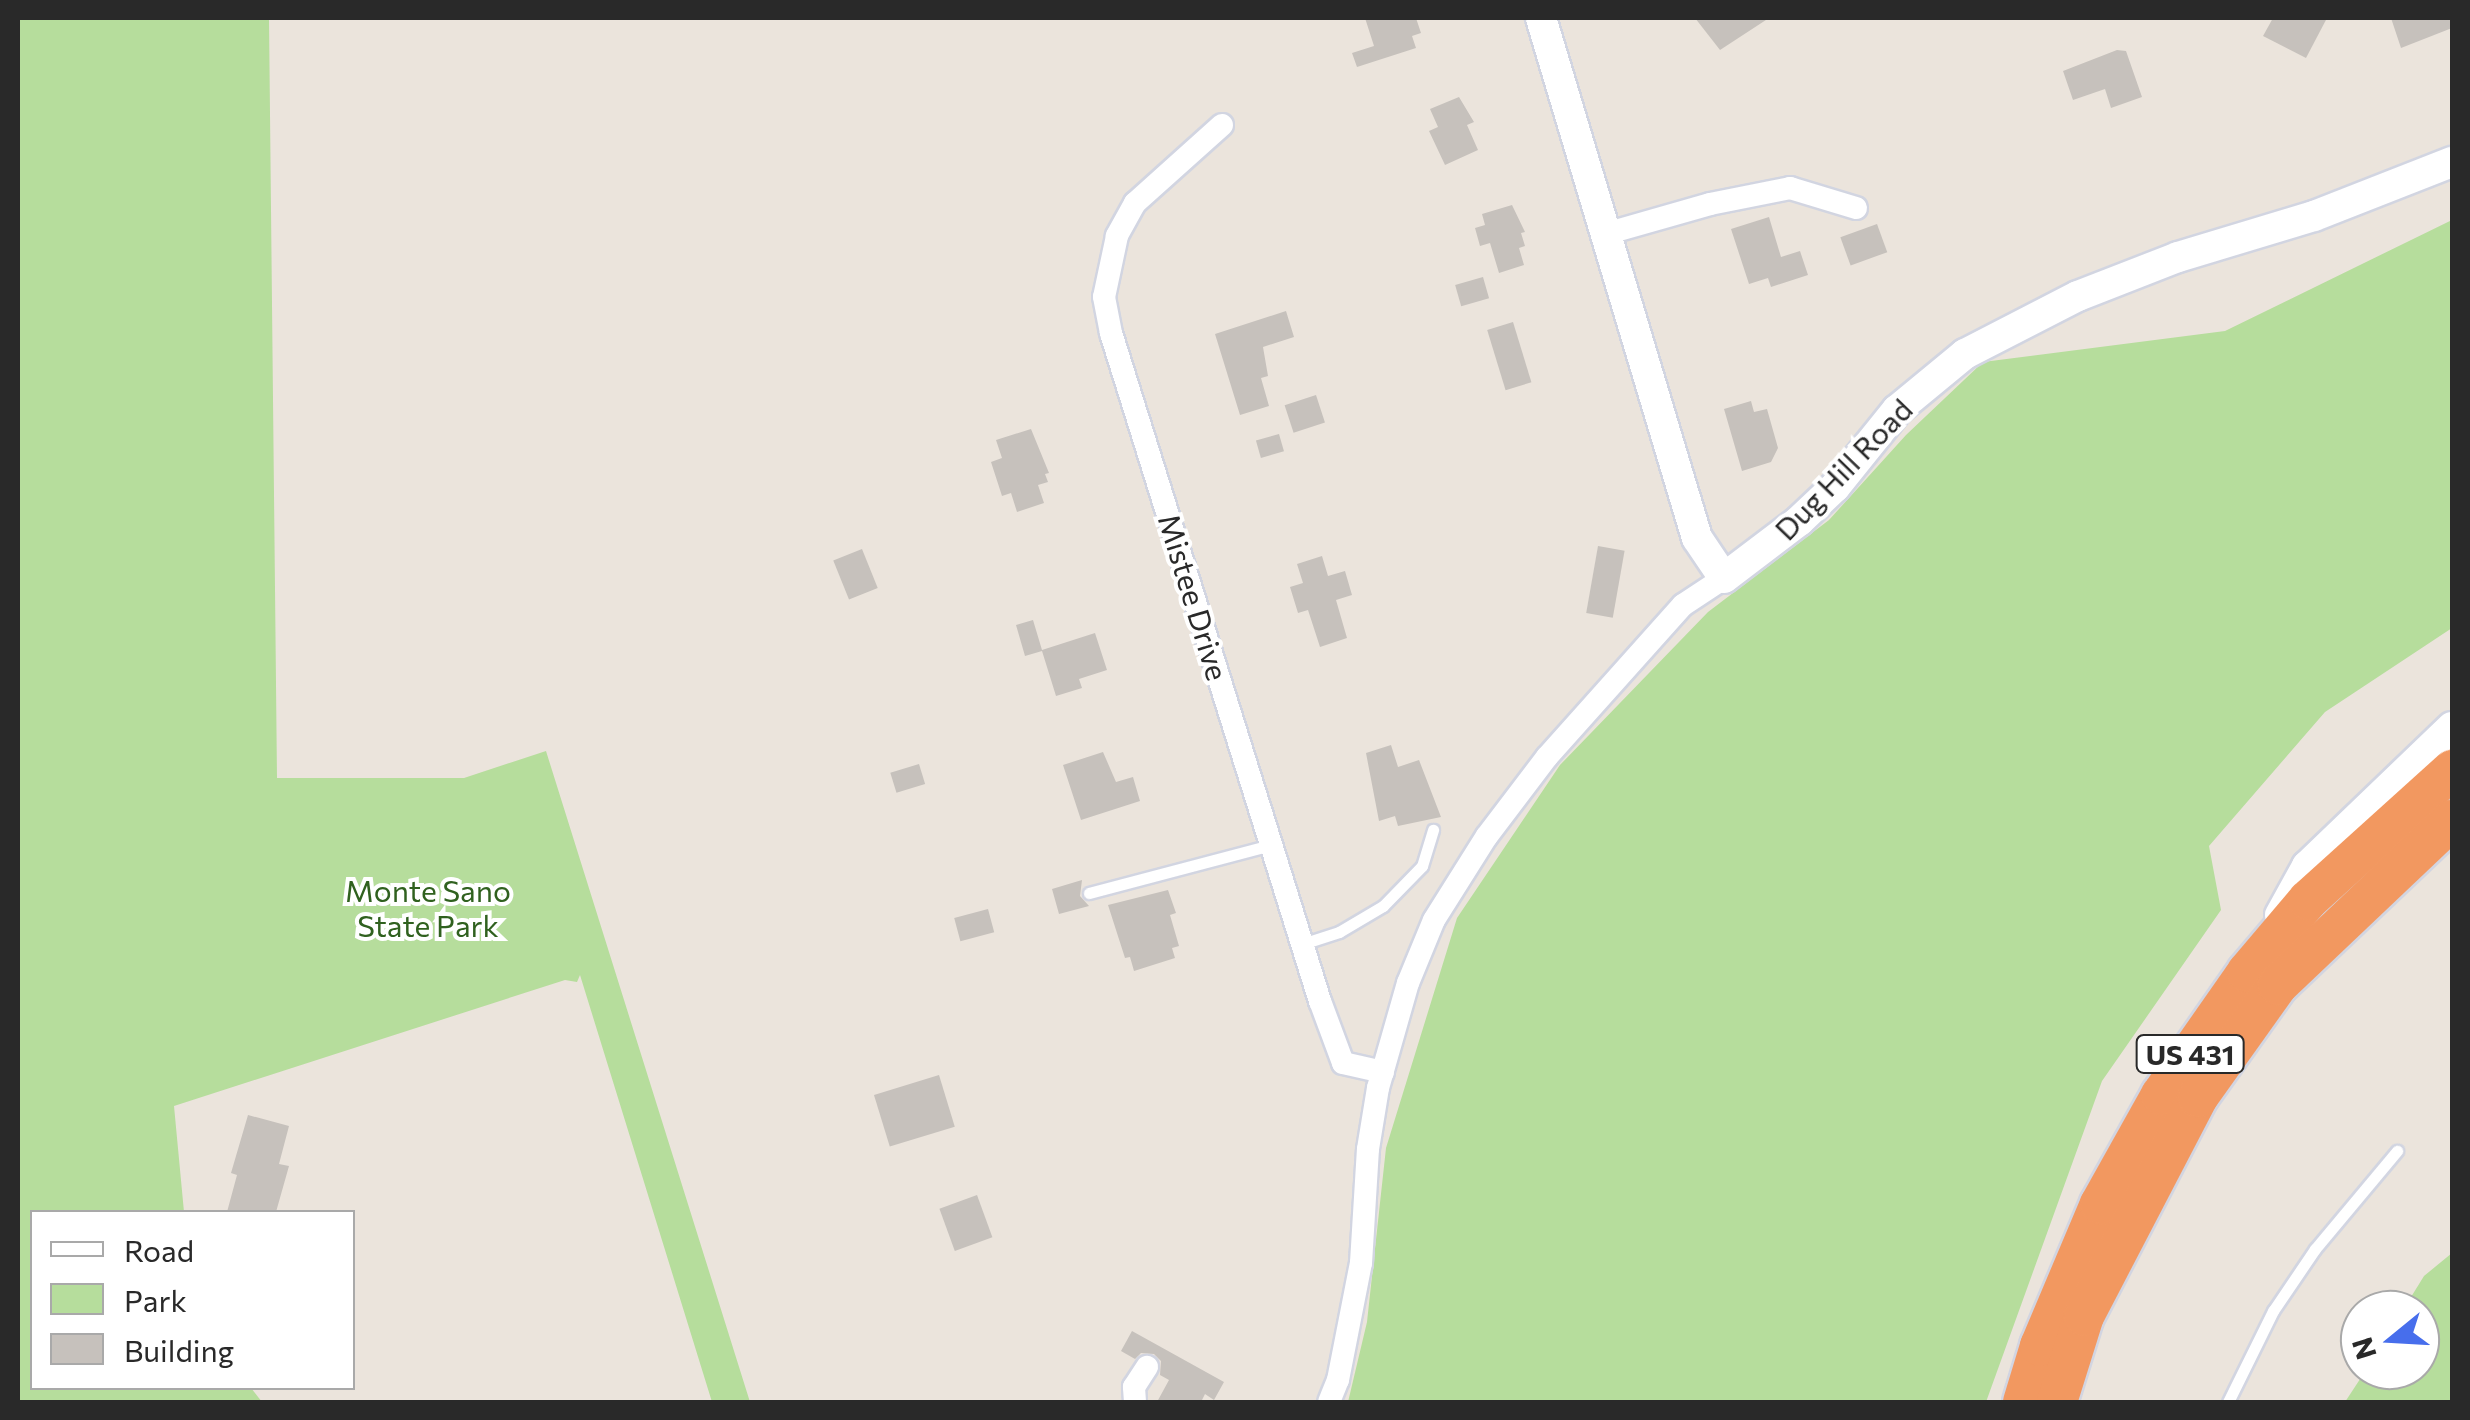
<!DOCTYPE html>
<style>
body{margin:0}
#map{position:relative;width:2470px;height:1420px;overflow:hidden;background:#ebe4dc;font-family:Commissioner,sans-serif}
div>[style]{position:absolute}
.green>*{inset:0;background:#b6dd9c}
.building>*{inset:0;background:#c6c1bc;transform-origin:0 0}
.roads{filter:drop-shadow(2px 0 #d2d5e1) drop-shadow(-2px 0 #d2d5e1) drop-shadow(0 2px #d2d5e1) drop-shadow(0 -2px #d2d5e1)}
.lane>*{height:11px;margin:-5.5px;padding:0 5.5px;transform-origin:5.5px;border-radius:5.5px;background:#fff}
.street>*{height:22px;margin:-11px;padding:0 11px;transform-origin:11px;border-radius:11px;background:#fff}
.secondary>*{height:30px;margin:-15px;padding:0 15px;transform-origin:15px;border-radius:15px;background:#fff}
.highway>*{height:40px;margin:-20px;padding:0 20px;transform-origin:20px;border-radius:20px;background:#f29860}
span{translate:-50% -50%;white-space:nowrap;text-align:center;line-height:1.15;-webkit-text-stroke:8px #fff;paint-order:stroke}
.shield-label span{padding:2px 8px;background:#fff;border:2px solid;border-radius:8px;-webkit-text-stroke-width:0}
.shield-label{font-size:28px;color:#292929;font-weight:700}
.street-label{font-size:30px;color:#292929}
.park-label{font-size:30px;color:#30611f}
.frame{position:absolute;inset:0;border:20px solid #292929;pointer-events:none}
.legend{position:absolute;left:30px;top:1210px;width:325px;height:180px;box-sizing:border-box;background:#fff;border:2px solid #a9a9a9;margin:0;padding:12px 18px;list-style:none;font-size:30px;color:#292929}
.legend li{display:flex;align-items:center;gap:20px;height:50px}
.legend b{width:50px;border:2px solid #a9a9a9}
.north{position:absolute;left:2340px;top:1290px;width:100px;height:100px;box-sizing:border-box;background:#fff;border:2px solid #a9a9a9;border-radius:50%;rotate:252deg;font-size:28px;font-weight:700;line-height:40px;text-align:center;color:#292929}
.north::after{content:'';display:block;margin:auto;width:35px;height:45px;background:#476eec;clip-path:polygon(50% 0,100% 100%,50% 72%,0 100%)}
</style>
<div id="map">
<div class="green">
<i style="clip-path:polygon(18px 18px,269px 18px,277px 778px,464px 778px,546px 751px,750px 1402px,712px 1402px,580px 975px,577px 982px,565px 980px,174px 1106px,184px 1212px,32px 1212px,32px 1388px,251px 1388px,262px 1402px,18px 1402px)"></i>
<i style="clip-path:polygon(2452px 220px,2452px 628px,2325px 712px,2209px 846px,2221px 910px,2102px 1081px,1986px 1402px,1348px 1402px,1367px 1322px,1386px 1148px,1457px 918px,1560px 765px,1708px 612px,1829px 520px,1906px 435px,1983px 362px,2225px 331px)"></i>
<i style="clip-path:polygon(2452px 1253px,2452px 1402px,2345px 1402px,2366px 1370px,2420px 1370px,2420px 1310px,2403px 1310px,2424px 1276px)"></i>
</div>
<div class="building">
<i style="clip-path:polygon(1365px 18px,1416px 18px,1421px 33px,1412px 36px,1416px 48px,1357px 67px,1352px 53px,1374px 46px)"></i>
<i style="clip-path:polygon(1695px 18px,1769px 18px,1720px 50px)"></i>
<i style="clip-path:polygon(2273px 18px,2327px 18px,2306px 58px,2263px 36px)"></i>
<i style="clip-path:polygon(2391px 18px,2452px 18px,2452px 28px,2401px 48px)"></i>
<i style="clip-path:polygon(2117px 50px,2126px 51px,2142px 97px,2111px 108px,2105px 89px,2073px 100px,2063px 71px)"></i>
<i style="clip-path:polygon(1459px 97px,1474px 122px,1467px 125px,1478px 150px,1445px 165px,1429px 131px,1438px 127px,1430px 109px)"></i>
<i style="clip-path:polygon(1512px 205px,1525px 232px,1521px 233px,1525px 246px,1519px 248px,1524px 265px,1499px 273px,1490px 243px,1480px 246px,1475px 228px,1485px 225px,1482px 214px)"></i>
<i style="clip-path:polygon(1769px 217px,1781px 257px,1800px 251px,1808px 275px,1771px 287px,1768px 278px,1749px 284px,1731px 229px)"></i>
<i style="left:1877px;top:224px;width:30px;height:39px;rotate:70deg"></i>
<i style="left:1483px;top:277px;width:22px;height:29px;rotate:74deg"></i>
<i style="clip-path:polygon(1286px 311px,1294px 337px,1263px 347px,1268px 376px,1261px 378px,1269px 406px,1240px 415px,1215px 334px)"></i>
<i style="left:1513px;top:322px;width:63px;height:27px;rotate:73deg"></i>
<i style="left:1316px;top:395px;width:29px;height:33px;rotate:72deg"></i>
<i style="clip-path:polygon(1751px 401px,1754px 412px,1767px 409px,1778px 448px,1771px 462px,1742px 471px,1724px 409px)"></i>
<i style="clip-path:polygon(1031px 429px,1049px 473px,1045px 474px,1048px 482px,1038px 485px,1044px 503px,1017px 512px,1011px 493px,1002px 496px,991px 462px,1002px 458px,996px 440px)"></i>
<i style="left:1279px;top:434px;width:18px;height:24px;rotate:74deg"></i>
<i style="left:1598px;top:546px;width:27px;height:68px;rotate:10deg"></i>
<i style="left:862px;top:549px;width:42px;height:31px;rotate:68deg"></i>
<i style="clip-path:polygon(1322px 556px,1328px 576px,1345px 571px,1352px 595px,1336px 600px,1347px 638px,1320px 647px,1308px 610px,1298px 613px,1290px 587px,1303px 583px,1297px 564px)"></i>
<i style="clip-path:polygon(1033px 620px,1042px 650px,1095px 633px,1107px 670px,1079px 679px,1082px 688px,1056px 696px,1042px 651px,1025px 656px,1016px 625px)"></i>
<i style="clip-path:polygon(1391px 745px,1398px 767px,1419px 760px,1441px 817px,1398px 826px,1395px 816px,1379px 821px,1366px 753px)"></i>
<i style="clip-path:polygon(1103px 752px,1116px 782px,1133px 777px,1140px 801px,1081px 820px,1063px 765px)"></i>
<i style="left:919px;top:764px;width:21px;height:30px;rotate:73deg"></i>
<i style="clip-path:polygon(1082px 880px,1080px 896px,1089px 906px,1059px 914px,1052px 889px)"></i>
<i style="clip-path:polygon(1168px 890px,1176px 913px,1170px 915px,1179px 946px,1172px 948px,1175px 958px,1134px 971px,1130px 957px,1125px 958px,1108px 905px)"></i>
<i style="left:988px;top:909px;width:24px;height:35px;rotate:75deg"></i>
<i style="left:939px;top:1075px;width:54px;height:68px;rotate:73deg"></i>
<i style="clip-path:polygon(248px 1115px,289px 1126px,279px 1164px,289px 1166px,276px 1212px,227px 1212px,237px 1175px,231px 1173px)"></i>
<i style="left:977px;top:1195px;width:45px;height:40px;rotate:70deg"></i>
<i style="clip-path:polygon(1132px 1331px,1224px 1382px,1214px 1400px,1205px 1394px,1201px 1402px,1157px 1402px,1169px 1380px,1160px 1375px,1161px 1361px,1154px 1354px,1141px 1353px,1135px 1359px,1121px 1351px)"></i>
</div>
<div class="roads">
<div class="lane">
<i style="left:1089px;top:893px;width:188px;rotate:-14.8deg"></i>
<i style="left:1302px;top:944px;width:39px;rotate:-18deg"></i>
<i style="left:1339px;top:932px;width:51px;rotate:-30.6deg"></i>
<i style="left:1383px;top:906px;width:56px;rotate:-45.7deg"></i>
<i style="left:1422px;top:866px;width:38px;rotate:-73deg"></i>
<i style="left:2228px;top:1402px;width:102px;rotate:-63.7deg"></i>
<i style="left:2273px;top:1311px;width:75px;rotate:-55.9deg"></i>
<i style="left:2315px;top:1249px;width:128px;rotate:-50.1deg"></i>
</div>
<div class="street">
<i style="left:1222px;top:125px;width:117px;rotate:138.1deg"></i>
<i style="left:1135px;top:203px;width:38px;rotate:119deg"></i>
<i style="left:1117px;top:236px;width:62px;rotate:102deg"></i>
<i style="left:1104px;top:297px;width:37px;rotate:79deg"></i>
<i style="left:1111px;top:333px;width:700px;rotate:72.63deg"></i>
<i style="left:1320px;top:1001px;width:66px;rotate:69.6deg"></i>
<i style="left:1343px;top:1063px;width:41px;rotate:12.7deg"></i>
<i style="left:1605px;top:234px;width:109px;rotate:-15.9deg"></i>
<i style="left:1710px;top:204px;width:82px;rotate:-11.3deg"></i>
<i style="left:1790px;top:188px;width:69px;rotate:16.9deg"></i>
<i style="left:1135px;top:1402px;width:15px;rotate:-94deg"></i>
<i style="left:1134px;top:1387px;width:24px;rotate:-57deg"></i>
<i style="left:1329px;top:1402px;width:24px;rotate:-68deg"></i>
<i style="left:1338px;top:1380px;width:119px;rotate:-78.9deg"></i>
<i style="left:1361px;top:1263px;width:114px;rotate:-86.5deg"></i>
<i style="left:1368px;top:1149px;width:62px;rotate:-80.7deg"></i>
<i style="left:1378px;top:1088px;width:109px;rotate:-74.1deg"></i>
<i style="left:1408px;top:983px;width:68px;rotate:-67.6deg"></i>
<i style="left:1434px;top:920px;width:99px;rotate:-57.8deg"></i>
<i style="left:1487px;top:836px;width:99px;rotate:-52.8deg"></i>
<i style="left:1547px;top:757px;width:204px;rotate:-48.2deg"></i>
<i style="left:1683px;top:605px;width:49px;rotate:-33.4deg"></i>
</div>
<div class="secondary">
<i style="left:1541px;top:18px;width:543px;rotate:73.3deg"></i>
<i style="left:1697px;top:538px;width:48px;rotate:56deg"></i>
<i style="left:1724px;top:578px;width:94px;rotate:-37.2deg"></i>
<i style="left:1799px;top:521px;width:50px;rotate:-43.4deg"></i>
<i style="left:1835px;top:487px;width:99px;rotate:-51.2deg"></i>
<i style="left:1897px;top:410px;width:88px;rotate:-39.5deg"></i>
<i style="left:1965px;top:354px;width:127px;rotate:-27.2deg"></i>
<i style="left:2078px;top:296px;width:107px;rotate:-21.3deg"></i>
<i style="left:2178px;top:257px;width:142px;rotate:-16.8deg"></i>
<i style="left:2314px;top:216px;width:148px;rotate:-21.4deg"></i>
<i style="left:2280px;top:915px;width:56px;rotate:-61.1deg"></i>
<i style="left:2307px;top:866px;width:201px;rotate:-43.8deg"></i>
</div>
<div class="highway">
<i style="left:2023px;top:1402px;width:59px;rotate:-73.1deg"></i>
<i style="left:2040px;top:1346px;width:154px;rotate:-67.1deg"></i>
<i style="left:2100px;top:1204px;width:125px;rotate:-60.8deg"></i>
<i style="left:2161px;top:1095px;width:150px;rotate:-55deg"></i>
<i style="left:2247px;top:972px;width:94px;rotate:-49.7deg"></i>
<i style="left:2308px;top:900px;width:194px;rotate:-42.1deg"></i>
<i style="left:2057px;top:1402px;width:90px;rotate:-72.6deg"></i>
<i style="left:2084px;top:1316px;width:247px;rotate:-62.5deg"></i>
<i style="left:2198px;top:1097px;width:138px;rotate:-54.5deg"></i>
<i style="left:2278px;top:985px;width:240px;rotate:-43.5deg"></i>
</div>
</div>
<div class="shield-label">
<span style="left:2190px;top:1054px">US 431</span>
</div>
<div class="street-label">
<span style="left:1843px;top:469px;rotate:-46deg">Dug Hill Road</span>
<span style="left:1194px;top:597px;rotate:73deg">Mistee Drive</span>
</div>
<div class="park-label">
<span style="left:428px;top:907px">Monte Sano<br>State Park</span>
</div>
<div class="frame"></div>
<ul class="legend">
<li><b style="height:12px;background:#fff"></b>Road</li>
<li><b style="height:28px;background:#b6dd9c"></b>Park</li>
<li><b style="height:28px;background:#c6c1bc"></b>Building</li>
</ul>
<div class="north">N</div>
</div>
